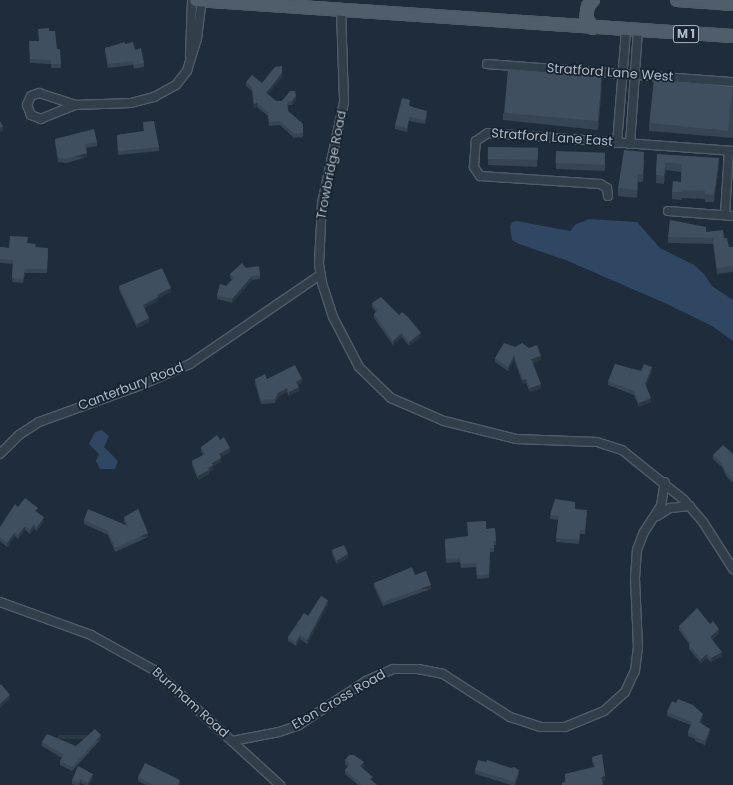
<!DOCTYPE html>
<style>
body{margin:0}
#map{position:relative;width:733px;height:785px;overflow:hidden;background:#1f2c3b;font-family:Poppins,sans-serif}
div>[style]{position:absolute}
.water>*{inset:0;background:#2f4762}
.roads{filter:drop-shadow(1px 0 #505c68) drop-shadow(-1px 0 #505c68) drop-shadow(0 1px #505c68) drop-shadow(0 -1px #505c68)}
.minor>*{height:8px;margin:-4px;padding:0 4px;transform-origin:4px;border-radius:4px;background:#333e4b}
.primary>*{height:12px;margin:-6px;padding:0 6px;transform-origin:6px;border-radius:6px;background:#505d6b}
.wall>*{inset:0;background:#374453}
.shaded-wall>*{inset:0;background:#2d3743;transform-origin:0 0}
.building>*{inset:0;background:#404f60;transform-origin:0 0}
span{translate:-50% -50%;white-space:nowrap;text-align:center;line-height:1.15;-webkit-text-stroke:3.5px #18232f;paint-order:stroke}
.shield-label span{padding:1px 3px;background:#18232f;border:1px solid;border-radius:3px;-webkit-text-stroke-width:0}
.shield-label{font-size:12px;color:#adb9c7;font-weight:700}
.street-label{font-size:13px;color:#adb9c7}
</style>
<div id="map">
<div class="water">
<i style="clip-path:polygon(590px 219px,637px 222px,660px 248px,694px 265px,704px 274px,712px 286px,733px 300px,733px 341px,712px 326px,667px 304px,568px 261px,519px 244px,512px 240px,510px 227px,512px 222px,517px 221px,570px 231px,576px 224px)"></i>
<i style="clip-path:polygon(102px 430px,109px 436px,104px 447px,118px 461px,115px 469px,100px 469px,96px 461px,99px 454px,89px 444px,95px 432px)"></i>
</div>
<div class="roads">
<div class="minor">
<i style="left:341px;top:10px;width:92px;rotate:88.1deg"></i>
<i style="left:344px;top:102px;width:103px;rotate:102.3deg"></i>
<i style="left:322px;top:203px;width:61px;rotate:92.8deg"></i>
<i style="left:319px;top:264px;width:19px;rotate:81deg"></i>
<i style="left:322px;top:283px;width:36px;rotate:72deg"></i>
<i style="left:333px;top:317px;width:56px;rotate:62.5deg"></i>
<i style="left:359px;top:367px;width:45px;rotate:44.1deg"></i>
<i style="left:391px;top:398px;width:58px;rotate:23.5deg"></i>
<i style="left:444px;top:421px;width:74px;rotate:14deg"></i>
<i style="left:516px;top:439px;width:81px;rotate:2.1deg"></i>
<i style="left:597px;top:442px;width:26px;rotate:18deg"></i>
<i style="left:622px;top:450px;width:80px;rotate:38.9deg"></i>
<i style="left:684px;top:500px;width:29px;rotate:49deg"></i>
<i style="left:703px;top:522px;width:56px;rotate:57.4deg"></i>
<i style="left:190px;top:55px;width:55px;rotate:-87.9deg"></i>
<i style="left:487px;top:64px;width:247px;rotate:4.2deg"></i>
<i style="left:75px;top:105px;width:37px;rotate:158deg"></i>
<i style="left:41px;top:119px;width:11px;rotate:-158deg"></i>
<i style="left:31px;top:115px;width:11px;rotate:-112deg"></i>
<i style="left:27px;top:105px;width:10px;rotate:-66deg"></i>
<i style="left:31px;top:96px;width:9px;rotate:-21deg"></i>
<i style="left:39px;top:93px;width:38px;rotate:18deg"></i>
<i style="left:75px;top:105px;width:56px;rotate:-2deg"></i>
<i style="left:131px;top:103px;width:24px;rotate:-15deg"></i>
<i style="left:154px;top:97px;width:25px;rotate:-29deg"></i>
<i style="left:176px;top:85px;width:18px;rotate:-52deg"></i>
<i style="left:187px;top:71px;width:34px;rotate:-73deg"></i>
<i style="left:197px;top:39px;width:39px;rotate:-83deg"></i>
<i style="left:617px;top:143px;width:113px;rotate:-85.4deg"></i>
<i style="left:630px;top:144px;width:113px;rotate:-86deg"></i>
<i style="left:608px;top:196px;width:8px;rotate:-97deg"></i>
<i style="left:607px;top:188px;width:8px;rotate:-150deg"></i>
<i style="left:600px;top:184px;width:120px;rotate:-176.2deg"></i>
<i style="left:480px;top:176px;width:11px;rotate:-124deg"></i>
<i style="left:474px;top:167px;width:26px;rotate:-86deg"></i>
<i style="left:476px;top:141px;width:14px;rotate:-34deg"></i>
<i style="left:488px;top:133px;width:246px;rotate:4.2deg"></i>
<i style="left:668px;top:211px;width:65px;rotate:4.4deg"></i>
<i style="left:725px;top:214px;width:63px;rotate:-86.4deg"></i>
<i style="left:0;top:454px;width:27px;rotate:-45deg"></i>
<i style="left:19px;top:435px;width:24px;rotate:-33deg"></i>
<i style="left:39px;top:422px;width:109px;rotate:-19.9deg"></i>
<i style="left:141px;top:385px;width:53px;rotate:-23.2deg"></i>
<i style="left:190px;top:364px;width:158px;rotate:-34.4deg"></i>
<i style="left:657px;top:516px;width:15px;rotate:-32deg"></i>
<i style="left:670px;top:508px;width:20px;rotate:-6deg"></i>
<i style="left:0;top:602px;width:97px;rotate:19.9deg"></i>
<i style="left:91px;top:635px;width:72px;rotate:29.1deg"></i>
<i style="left:154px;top:670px;width:171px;rotate:42.4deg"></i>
<i style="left:232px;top:741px;width:48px;rotate:-10.8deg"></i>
<i style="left:279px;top:732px;width:21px;rotate:-19deg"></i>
<i style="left:299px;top:725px;width:80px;rotate:-33.3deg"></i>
<i style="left:366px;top:681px;width:30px;rotate:-24deg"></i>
<i style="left:393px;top:669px;width:25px"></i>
<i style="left:418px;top:669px;width:25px;rotate:11deg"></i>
<i style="left:443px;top:674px;width:80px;rotate:32.7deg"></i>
<i style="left:510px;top:717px;width:32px;rotate:18deg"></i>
<i style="left:540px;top:727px;width:25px"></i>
<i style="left:565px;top:727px;width:42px;rotate:-22.3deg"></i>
<i style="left:604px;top:711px;width:28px;rotate:-42deg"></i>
<i style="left:625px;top:692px;width:23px;rotate:-65deg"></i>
<i style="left:635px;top:671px;width:24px;rotate:-83deg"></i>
<i style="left:638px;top:647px;width:69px;rotate:-92.5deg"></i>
<i style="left:635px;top:578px;width:28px;rotate:-86deg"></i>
<i style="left:637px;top:550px;width:19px;rotate:-69deg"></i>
<i style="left:644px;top:532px;width:31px;rotate:-57deg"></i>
<i style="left:661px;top:506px;width:24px;rotate:-81deg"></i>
</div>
<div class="primary">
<i style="left:196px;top:0;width:538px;rotate:3.84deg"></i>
<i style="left:677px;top:0;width:56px;rotate:4.1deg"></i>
<i style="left:593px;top:28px;width:12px;rotate:-125deg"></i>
<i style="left:586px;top:18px;width:12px;rotate:-81deg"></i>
<i style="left:588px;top:6px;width:8px;rotate:-50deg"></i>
</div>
</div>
<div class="wall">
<i style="clip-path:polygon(49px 31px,57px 49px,61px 64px,61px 68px,51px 68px,51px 64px,30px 63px,29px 41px,39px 41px)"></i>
<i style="clip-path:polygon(125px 44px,135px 50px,144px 63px,144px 67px,134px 69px,133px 65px,108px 68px,105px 52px,105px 48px)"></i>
<i style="clip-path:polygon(282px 77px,268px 94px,276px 101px,296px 100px,292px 105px,287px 105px,288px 111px,303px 124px,303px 137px,294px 138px,280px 125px,269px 126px,268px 116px,257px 107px,254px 108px,252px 91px,246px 86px,246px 82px,262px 83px)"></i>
<i style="clip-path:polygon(602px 86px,598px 130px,503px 120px,503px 113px)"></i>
<i style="clip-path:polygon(733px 87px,733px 138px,649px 131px,649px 123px)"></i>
<i style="clip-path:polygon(410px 104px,410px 106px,427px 115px,425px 124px,409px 121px,407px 132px,395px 129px,395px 125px)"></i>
<i style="clip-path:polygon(143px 122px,159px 147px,159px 151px,118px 155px,117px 135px,144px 131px)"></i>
<i style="clip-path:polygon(55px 139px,97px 142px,97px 146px,86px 148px,87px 157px,66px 163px,58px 162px,55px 143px)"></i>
<i style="clip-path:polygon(538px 148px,537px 167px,488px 165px,488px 159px)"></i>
<i style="clip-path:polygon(556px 151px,605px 159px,605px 171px,556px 169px)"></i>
<i style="clip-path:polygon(657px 154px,719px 166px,714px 202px,705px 202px,705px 199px,682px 198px,682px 200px,672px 199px,672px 192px,681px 182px,681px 172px,666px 170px,664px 184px,656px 183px)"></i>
<i style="clip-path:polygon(644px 159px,643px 182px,638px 182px,637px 198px,618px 196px,618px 188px)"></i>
<i style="clip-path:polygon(706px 232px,724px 238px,729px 247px,733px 247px,733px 272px,717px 274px,713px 244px,668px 243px,668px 237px)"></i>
<i style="clip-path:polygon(28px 243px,48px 252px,47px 273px,25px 273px,23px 283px,12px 282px,13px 264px,0 263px,0 247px,9px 248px)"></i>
<i style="clip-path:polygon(246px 268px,260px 275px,260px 279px,252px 280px,232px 303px,217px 299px,217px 295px,232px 280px,230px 278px,230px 274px)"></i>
<i style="clip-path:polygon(119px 286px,171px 292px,158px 298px,158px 301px,144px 308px,149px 322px,137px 328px,119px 290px)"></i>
<i style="clip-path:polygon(372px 303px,399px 315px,421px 337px,409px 346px,402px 337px,393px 345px,374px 318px,374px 314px,376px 312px,372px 307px)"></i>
<i style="clip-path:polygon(515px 347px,541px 360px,533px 363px,541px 388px,530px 392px,526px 383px,523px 384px,514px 359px,508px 371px,495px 362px,495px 358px)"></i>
<i style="clip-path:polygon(641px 371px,652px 371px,646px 386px,651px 402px,639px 407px,634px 395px,608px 385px,608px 381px)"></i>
<i style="clip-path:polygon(255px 379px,267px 379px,302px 383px,298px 385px,299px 391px,289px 396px,287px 392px,278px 397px,275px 403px,261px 404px,255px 383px)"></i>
<i style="clip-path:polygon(220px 440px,230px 452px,221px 457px,221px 462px,213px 466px,213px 469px,209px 472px,209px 474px,198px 480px,192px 465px,192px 461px,203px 455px,201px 451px,201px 447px)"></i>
<i style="clip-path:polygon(733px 454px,733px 483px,726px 476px,722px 467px,713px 459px,713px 455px)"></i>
<i style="clip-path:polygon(575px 506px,575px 509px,587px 514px,585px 534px,580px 534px,579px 544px,556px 542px,558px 520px,550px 519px,550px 515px)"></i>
<i style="clip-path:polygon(18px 507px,38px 512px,37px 512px,44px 521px,37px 531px,34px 528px,30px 534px,25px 530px,18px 539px,15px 536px,7px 547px,0 541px,0 527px)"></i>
<i style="clip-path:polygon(124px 517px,148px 537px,115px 552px,108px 535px,84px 524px,84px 520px,126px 525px,124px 521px)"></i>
<i style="clip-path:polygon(495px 528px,496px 545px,494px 545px,494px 552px,490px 552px,489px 578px,477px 579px,476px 567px,461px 568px,460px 562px,446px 563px,445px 543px,467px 536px,486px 529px)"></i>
<i style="clip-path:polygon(332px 550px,348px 558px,337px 564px,332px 554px)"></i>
<i style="clip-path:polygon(415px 575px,431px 589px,383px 606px,374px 587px,374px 583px)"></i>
<i style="clip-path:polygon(328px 604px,307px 644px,300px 639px,296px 646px,288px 641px,288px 637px,308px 616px)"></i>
<i style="clip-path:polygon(710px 624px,719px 633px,712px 640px,722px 656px,711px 662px,707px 658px,701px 663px,689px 649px,689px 644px,679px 630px,679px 626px)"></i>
<i style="clip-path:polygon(667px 712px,703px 718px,701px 723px,710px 733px,705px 745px,695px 741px,695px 739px,688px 736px,688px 732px,691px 725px,667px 716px)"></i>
<i style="clip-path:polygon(101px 739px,72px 771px,60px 765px,60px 761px,62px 758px,42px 746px,42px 742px,76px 746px)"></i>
<i style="clip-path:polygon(592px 757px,605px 780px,602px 781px,603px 785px,562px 785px,562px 783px,565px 782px,565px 774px,594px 767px,592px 761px)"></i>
<i style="clip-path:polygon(345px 760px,364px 766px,362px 768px,372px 781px,377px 785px,358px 785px,345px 774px,345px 770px,348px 767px,345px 764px)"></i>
<i style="clip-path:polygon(475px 770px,519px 774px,515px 785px,511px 785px,475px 774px)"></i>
<i style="clip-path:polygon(138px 777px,180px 784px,180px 785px,146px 785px,138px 781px)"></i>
<i style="clip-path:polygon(93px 778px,89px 785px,85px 785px,81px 783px,80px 785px,74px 785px,72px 784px,72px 780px)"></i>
</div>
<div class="shaded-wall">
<i style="clip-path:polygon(282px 73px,282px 77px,266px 97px,266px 93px)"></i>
<i style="clip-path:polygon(602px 78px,602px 86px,598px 130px,598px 122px)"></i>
<i style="clip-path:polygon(296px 96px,296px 100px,292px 105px,292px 101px)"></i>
<i style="clip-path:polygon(257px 103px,257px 107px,254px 108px,254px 104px)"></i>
<i style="clip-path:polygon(3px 127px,3px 131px,0 132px,0 128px)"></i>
<i style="left:87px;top:153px;width:4px;height:22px;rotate:90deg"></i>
<i style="clip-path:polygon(719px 158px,719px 166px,714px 202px,714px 195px)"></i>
<i style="clip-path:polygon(666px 162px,666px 170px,664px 184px,664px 176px)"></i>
<i style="clip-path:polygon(638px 174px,638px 182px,637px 198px,637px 190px)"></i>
<i style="clip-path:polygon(25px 269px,25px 273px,23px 283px,23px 279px)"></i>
<i style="clip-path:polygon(252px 276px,252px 280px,232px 303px,232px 299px)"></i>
<i style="clip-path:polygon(171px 288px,171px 292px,158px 298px,158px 301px,143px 309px,143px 305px,157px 295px)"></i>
<i style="clip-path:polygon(149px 318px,149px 322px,137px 328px,137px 324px)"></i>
<i style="clip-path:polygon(402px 333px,402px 337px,393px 345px,393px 341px)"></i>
<i style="clip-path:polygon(421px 333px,421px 337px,409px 346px,409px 342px)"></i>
<i style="clip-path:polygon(514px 355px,514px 359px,508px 371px,508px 367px)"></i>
<i style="clip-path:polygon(541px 356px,541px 360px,531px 363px,531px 359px)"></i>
<i style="clip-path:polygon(652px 367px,652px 371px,645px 388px,645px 384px)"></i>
<i style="clip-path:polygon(302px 379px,302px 383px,296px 386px,296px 382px)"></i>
<i style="clip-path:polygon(526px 379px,526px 383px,523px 384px,523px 380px)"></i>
<i style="clip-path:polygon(541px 384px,541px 388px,530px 392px,530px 388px)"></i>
<i style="clip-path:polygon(299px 387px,299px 391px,289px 396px,289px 392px)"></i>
<i style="clip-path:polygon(287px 388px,287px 392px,278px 397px,275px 403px,275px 399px,278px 393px)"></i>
<i style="clip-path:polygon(651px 398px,651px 402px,639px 407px,639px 403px)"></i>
<i style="clip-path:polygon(230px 448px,230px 452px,219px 458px,219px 454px)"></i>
<i style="clip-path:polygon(221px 458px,221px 462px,213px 466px,213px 469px,209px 472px,209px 474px,198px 480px,198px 476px,208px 468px,212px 463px)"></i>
<i style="clip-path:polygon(44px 517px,44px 521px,37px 531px,37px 527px)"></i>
<i style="clip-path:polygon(34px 524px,34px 528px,30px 534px,30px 530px)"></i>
<i style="clip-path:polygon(25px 526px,25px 530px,18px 539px,18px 535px)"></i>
<i style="clip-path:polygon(15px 532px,15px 536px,7px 547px,7px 543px)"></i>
<i style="left:148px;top:533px;width:4px;height:36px;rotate:90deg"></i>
<i style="clip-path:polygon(348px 554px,348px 558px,337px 564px,337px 560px)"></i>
<i style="left:431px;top:585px;width:4px;height:51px;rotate:90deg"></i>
<i style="clip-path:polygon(328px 600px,328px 604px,307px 644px,307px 640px)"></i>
<i style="clip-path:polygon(719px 629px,719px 633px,710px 641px,710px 637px)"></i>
<i style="clip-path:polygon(300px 635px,300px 639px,296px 646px,296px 642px)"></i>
<i style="clip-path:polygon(722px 652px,722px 656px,711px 662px,711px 658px)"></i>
<i style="clip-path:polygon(707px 654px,707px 658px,701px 663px,701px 659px)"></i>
<i style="clip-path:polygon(10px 695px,10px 699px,0 708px,0 704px)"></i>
<i style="clip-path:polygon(703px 714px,703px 718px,699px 726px,699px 722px)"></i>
<i style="clip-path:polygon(710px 729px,710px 733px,705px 745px,705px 741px)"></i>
<i style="left:101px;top:735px;width:4px;height:43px;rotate:90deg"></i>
<i style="clip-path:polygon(364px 762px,364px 766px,360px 770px,360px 766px)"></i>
<i style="clip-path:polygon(519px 770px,519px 774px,515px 785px,515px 782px)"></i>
<i style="clip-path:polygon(93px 774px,93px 778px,89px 785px,88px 785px,88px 783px)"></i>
<i style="clip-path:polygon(605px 776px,605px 780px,601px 781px,601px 777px)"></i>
<i style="clip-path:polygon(81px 779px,81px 783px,80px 785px,79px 785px,79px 783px)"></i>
<i style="clip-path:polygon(180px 780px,180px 785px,178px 785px)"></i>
</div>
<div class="building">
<i style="clip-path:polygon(49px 28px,49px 31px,55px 31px,57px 49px,60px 49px,61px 64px,51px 64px,51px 60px,30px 59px,29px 41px,39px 41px,38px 29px)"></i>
<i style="clip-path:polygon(125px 42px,125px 44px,133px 42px,135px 50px,141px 48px,144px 63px,134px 65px,133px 61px,108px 64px,105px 48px)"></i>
<i style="clip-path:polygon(282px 66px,282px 73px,266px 93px,276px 101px,282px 101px,290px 91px,295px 91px,296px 96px,292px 101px,287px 101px,288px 111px,303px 124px,303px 133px,294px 134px,280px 121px,269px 122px,268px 112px,257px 103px,254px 104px,252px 87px,246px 82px,252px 75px,262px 83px,275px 67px)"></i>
<i style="left:508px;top:69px;width:94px;height:44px;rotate:5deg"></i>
<i style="left:654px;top:79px;width:79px;height:44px;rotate:6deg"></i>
<i style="clip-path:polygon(402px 98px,410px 100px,409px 106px,427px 111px,425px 120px,409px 117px,407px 128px,395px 125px)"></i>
<i style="clip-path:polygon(0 121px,3px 127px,0 128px)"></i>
<i style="clip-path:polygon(154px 121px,159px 147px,118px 151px,117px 135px,144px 131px,143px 122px)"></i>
<i style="clip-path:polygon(94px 129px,97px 142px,85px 144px,87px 153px,66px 159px,58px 158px,55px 139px)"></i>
<i style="left:488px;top:147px;width:50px;height:12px;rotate:1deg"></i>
<i style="clip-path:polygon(624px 150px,644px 152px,643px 174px,638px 174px,637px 190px,618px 188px)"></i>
<i style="left:556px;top:151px;width:49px;height:12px;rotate:2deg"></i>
<i style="clip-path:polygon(657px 154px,719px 158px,714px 195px,705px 194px,705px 191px,682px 190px,682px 192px,672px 192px,673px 181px,681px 182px,682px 164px,666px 162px,664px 176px,656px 175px)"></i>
<i style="clip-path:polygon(670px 220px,706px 227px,706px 232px,723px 230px,724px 238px,727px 238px,729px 247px,733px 247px,733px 266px,717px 268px,713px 238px,668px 237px)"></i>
<i style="clip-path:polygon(10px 236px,28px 237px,27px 243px,36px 244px,35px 247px,48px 248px,47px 269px,25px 269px,23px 279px,12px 278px,13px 260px,0 259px,0 247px,9px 248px)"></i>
<i style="clip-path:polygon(242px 263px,246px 268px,259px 266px,260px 275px,252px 276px,232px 299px,217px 295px,220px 284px,226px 286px,234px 278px,230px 274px)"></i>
<i style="clip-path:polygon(162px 268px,171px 288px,157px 295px,158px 297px,143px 305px,149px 318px,137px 324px,119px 286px)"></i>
<i style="clip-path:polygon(381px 297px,399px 315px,402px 312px,408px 317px,421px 333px,409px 342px,402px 333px,393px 341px,374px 314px,378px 310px,372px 303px)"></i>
<i style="clip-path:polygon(504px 343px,515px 347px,522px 343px,529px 348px,537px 345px,541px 356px,531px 359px,541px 384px,530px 388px,526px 379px,523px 380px,514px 355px,508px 367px,495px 358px)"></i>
<i style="clip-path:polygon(615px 364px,641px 371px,644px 364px,652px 367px,645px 384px,651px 398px,639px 403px,634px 391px,608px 381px)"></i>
<i style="clip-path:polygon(295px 365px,302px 379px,296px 382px,299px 387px,289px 392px,287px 388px,278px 393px,275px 399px,261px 400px,255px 379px,265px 374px,267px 379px)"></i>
<i style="clip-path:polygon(217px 435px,220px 440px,224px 437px,230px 448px,219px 454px,221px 458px,212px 463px,213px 465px,208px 468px,209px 470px,198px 476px,192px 461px,205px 454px,201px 447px)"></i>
<i style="clip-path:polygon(723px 445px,733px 454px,733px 479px,726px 472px,722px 463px,713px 455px)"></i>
<i style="clip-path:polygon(25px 498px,38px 508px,35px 511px,44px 517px,37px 527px,34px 524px,30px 530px,25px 526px,18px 535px,15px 532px,7px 543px,0 537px,0 527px,15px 504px,18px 507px)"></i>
<i style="clip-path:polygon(555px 499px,575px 502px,575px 509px,587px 510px,585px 530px,580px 530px,579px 540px,556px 538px,559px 516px,550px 515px)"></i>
<i style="clip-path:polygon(88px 509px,128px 526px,124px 517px,138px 509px,148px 533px,115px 548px,108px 531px,84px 520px)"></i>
<i style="clip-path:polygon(486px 521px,486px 529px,495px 528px,496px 541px,493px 541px,494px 548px,490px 548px,489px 574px,477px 575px,476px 563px,461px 564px,460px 558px,446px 559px,445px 539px,468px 536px,467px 522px)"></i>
<i style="clip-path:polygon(344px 545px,348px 554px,337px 560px,332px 550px)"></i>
<i style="clip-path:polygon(412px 567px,415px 575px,426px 571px,431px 585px,383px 602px,374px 583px)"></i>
<i style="clip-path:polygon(321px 596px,328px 600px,307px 640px,300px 635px,296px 642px,288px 637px,304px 613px,308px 616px)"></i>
<i style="clip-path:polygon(697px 608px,710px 624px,713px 621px,719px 629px,710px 637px,722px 652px,711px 658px,707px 654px,701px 659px,689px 645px,691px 643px,679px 626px)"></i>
<i style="clip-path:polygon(1px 684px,10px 695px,0 704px,0 685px)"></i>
<i style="clip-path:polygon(678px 699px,693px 705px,703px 714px,699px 722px,710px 729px,705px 741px,695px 737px,696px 735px,688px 732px,692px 722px,667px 712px,672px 701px,676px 703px)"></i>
<i style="clip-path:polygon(95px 729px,101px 735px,72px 767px,60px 761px,64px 755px,42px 742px,47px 734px,76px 746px)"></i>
<i style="clip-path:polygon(602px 754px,605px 776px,601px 777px,603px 784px,598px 785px,562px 785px,562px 783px,566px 782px,565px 774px,595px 767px,592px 757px)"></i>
<i style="clip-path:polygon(349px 755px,354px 755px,364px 762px,360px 766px,373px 777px,370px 779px,377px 785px,362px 785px,345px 770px,350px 764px,345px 760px)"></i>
<i style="clip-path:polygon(478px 760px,486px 762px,487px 760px,511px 768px,514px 767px,519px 770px,515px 782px,475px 770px)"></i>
<i style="clip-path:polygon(145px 763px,180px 780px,178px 785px,154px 785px,138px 777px)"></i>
<i style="clip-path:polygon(78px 766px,93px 774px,88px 783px,81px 779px,79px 783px,72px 780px)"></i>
</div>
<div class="shield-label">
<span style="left:686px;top:34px">M 1</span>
</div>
<div class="street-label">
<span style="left:610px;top:73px;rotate:4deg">Stratford Lane West</span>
<span style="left:552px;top:138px;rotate:4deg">Stratford Lane East</span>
<span style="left:332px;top:165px;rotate:-79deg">Trowbridge Road</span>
<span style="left:131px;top:387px;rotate:-21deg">Canterbury Road</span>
<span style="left:339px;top:700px;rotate:-30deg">Eton Cross Road</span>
<span style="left:190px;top:703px;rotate:42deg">Burnham Road</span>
</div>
</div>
